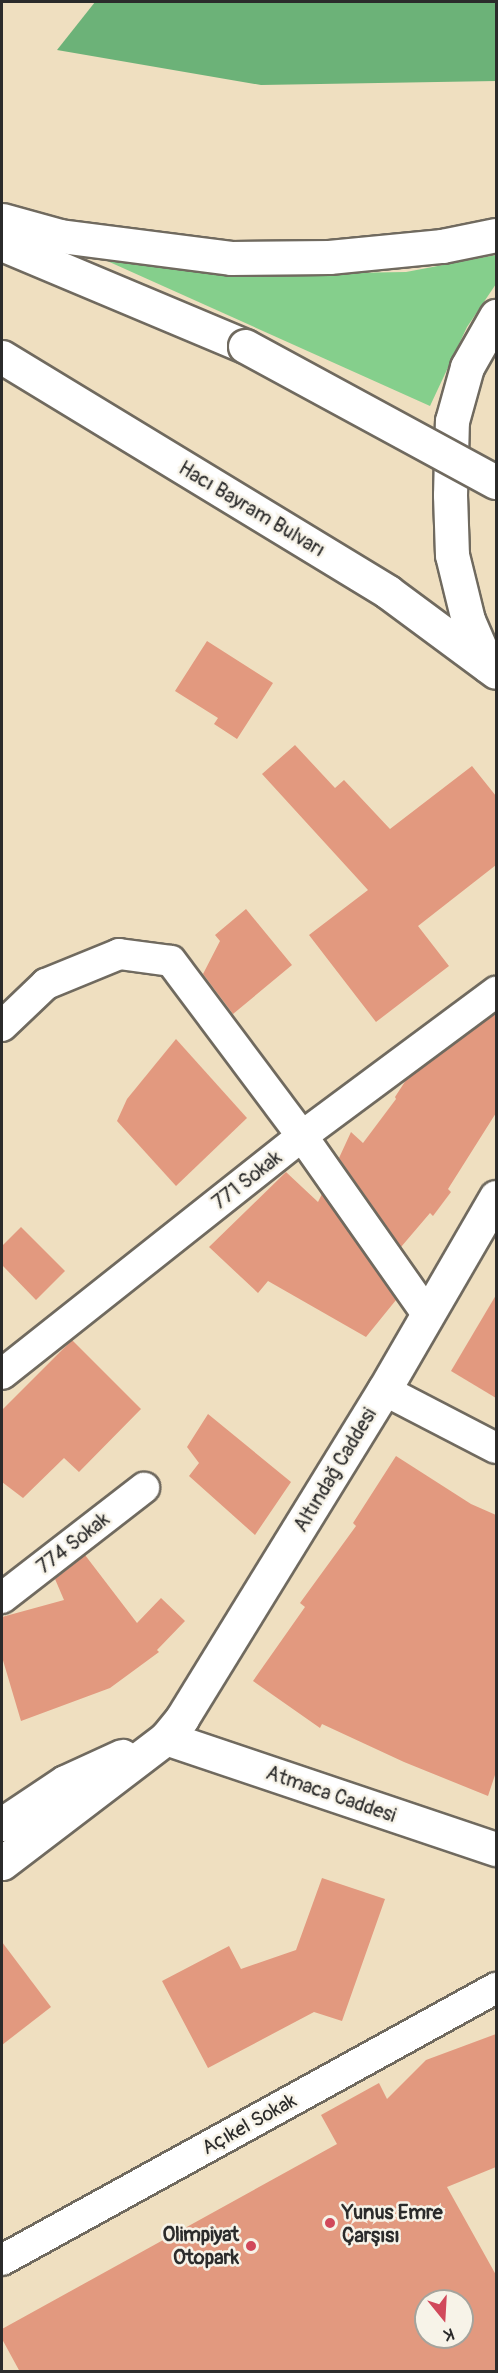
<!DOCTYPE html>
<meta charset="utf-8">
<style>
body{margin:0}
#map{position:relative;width:498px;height:2373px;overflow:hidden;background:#efdfc0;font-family:Pangolin,sans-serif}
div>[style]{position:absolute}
.green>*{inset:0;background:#85cf8c}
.forest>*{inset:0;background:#6cb278}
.building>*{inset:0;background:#e2997f}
.roads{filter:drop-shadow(2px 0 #706a5f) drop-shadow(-2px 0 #706a5f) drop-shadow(0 2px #706a5f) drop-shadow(0 -2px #706a5f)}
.minor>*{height:30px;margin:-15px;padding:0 15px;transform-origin:15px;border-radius:15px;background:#fff}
.secondary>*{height:33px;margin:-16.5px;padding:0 16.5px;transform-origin:16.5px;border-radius:16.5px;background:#fff}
.primary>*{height:33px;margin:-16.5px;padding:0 16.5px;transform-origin:16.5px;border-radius:16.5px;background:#fff}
.bridges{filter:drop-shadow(2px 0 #706a5f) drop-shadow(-2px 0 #706a5f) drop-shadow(0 2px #706a5f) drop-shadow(0 -2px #706a5f)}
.secondary-bridge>*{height:33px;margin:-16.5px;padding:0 16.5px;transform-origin:16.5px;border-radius:16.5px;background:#fff}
.dots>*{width:16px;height:16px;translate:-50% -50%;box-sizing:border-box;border:3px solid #f7f3e8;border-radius:50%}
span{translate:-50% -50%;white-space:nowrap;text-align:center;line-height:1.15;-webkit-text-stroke:5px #f7f3e8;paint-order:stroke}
.street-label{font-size:20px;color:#2b2b2b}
.poi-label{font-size:20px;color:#2b2b2b;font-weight:700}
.left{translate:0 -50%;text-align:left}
.right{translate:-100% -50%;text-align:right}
.frame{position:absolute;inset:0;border:3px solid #2b2b2b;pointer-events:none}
.north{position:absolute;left:414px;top:2289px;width:60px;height:60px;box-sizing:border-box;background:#f7f3e8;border:2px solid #a5a39c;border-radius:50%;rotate:162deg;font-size:16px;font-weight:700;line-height:24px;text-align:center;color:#2b2b2b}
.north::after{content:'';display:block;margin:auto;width:21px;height:27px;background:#d1495b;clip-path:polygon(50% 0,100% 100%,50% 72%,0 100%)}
</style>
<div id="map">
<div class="green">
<i style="clip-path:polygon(496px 255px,496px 284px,467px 327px,430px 406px,105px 260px,232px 275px,406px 272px)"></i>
</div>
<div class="forest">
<i style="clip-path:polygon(95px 2px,496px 2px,496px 81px,261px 85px,57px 50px)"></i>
</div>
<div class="building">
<i style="clip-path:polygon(207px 641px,273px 683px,237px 739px,214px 724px,218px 718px,175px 691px)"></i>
<i style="clip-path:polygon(295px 745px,335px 788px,344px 780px,390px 829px,472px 766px,496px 796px,496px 865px,418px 926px,449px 966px,376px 1022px,309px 935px,368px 890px,262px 774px)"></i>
<i style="clip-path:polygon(246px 909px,292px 965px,233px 1014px,203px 974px,220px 941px,215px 935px)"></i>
<i style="clip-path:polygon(496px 1013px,496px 1113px,448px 1189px,451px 1192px,433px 1216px,430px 1213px,401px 1247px,339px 1158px,351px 1132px,363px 1143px,396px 1099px,395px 1097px,406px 1080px)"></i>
<i style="clip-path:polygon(176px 1039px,247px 1118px,176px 1186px,117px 1121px,127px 1099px)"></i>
<i style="clip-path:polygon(286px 1172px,318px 1202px,322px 1194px,396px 1300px,366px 1337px,268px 1281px,258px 1293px,209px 1247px)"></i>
<i style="clip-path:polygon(21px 1227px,65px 1271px,36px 1300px,2px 1265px,2px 1246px)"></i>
<i style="clip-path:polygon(496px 1295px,496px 1398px,451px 1371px)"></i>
<i style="clip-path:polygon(72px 1340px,141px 1409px,79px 1472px,64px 1458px,23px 1498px,2px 1482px,2px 1410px)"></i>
<i style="clip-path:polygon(208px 1414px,291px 1482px,255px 1535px,189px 1476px,199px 1463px,187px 1447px)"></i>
<i style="clip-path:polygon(396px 1456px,471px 1504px,496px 1515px,496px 1772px,488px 1796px,404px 1762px,322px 1724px,320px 1728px,253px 1681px,305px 1607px,300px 1603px,356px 1526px,353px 1523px)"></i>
<i style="clip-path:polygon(85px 1555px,137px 1623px,161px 1598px,185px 1621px,157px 1650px,159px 1652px,110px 1688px,21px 1721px,2px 1657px,2px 1617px,64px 1600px,55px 1579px)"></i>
<i style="clip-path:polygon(322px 1878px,385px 1899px,342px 2021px,314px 2012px,208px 2068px,162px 1981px,229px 1946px,241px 1969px,296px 1950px)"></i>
<i style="clip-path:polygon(2px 1942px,51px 2007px,2px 2045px)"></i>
<i style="clip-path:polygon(evenodd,496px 2034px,496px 2167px,447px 2187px,496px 2275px,496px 2372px,20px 2372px,2px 2339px,2px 2329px,337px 2144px,321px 2115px,379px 2083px,387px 2099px,426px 2060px,496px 2034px,426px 2301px,462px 2301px,462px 2337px,426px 2337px,426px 2301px)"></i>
</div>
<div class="roads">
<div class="minor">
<i style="left:2px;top:1026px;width:61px;rotate:-43.7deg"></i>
<i style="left:46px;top:984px;width:79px;rotate:-22.3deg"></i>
<i style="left:119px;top:954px;width:52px;rotate:7.7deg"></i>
<i style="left:171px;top:961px;width:219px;rotate:53.2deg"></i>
<i style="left:302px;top:1136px;width:218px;rotate:54.9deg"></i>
<i style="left:2px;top:1374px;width:383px;rotate:-38.4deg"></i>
<i style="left:302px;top:1136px;width:242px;rotate:-36.6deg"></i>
<i style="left:384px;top:1390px;width:126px;rotate:27.4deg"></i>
<i style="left:2px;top:1598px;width:180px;rotate:-37.8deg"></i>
<i style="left:2px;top:2260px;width:564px;rotate:-28.84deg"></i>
</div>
<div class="secondary">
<i style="left:2px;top:244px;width:264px;rotate:22.8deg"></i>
<i style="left:2px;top:357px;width:452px;rotate:31.3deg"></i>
<i style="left:388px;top:592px;width:134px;rotate:36.5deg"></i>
<i style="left:166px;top:1738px;width:348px;rotate:18.6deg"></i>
<i style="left:2px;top:1824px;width:76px;rotate:-33.7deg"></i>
<i style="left:65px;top:1782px;width:63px;rotate:-24.5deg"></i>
<i style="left:2px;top:1863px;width:206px;rotate:-37.3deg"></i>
<i style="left:166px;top:1738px;width:26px;rotate:-51deg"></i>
<i style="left:182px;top:1718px;width:385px;rotate:-58.4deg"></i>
<i style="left:384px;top:1390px;width:223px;rotate:-59.9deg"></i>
</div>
<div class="primary">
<i style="left:2px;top:220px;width:60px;rotate:15.4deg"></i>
<i style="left:60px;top:236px;width:172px;rotate:7.3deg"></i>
<i style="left:231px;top:258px;width:98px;rotate:-0.6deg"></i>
<i style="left:329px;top:257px;width:114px;rotate:-5.6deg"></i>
<i style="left:442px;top:246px;width:55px;rotate:-11.5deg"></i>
<i style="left:488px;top:666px;width:50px;rotate:-113.5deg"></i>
<i style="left:468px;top:620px;width:67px;rotate:-103.8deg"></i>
<i style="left:452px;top:555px;width:60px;rotate:-91.9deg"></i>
<i style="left:450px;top:495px;width:74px;rotate:-88.5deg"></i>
<i style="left:452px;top:421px;width:56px;rotate:-74.5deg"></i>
<i style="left:467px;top:367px;width:59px;rotate:-60.4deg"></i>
</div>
</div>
<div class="bridges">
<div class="secondary-bridge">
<i style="left:245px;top:346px;width:285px;rotate:28.5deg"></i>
</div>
</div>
<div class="dots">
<i style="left:330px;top:2223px;background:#d1495b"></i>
<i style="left:251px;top:2246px;background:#d1495b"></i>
</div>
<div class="street-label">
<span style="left:252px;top:509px;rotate:31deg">Hacı Bayram Bulvarı</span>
<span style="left:247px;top:1180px;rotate:-38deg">771 Sokak</span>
<span style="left:335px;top:1470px;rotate:-59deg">Altındağ Caddesi</span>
<span style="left:73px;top:1543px;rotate:-38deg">774 Sokak</span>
<span style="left:331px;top:1794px;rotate:19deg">Atmaca Caddesi</span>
<span style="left:249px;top:2124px;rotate:-29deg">Açıkel Sokak</span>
</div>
<div class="poi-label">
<span class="left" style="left:342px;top:2224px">Yunus Emre<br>Çarşısı</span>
<span class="right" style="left:239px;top:2246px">Olimpiyat<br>Otopark</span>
</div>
<div class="frame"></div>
<div class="north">K</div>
</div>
